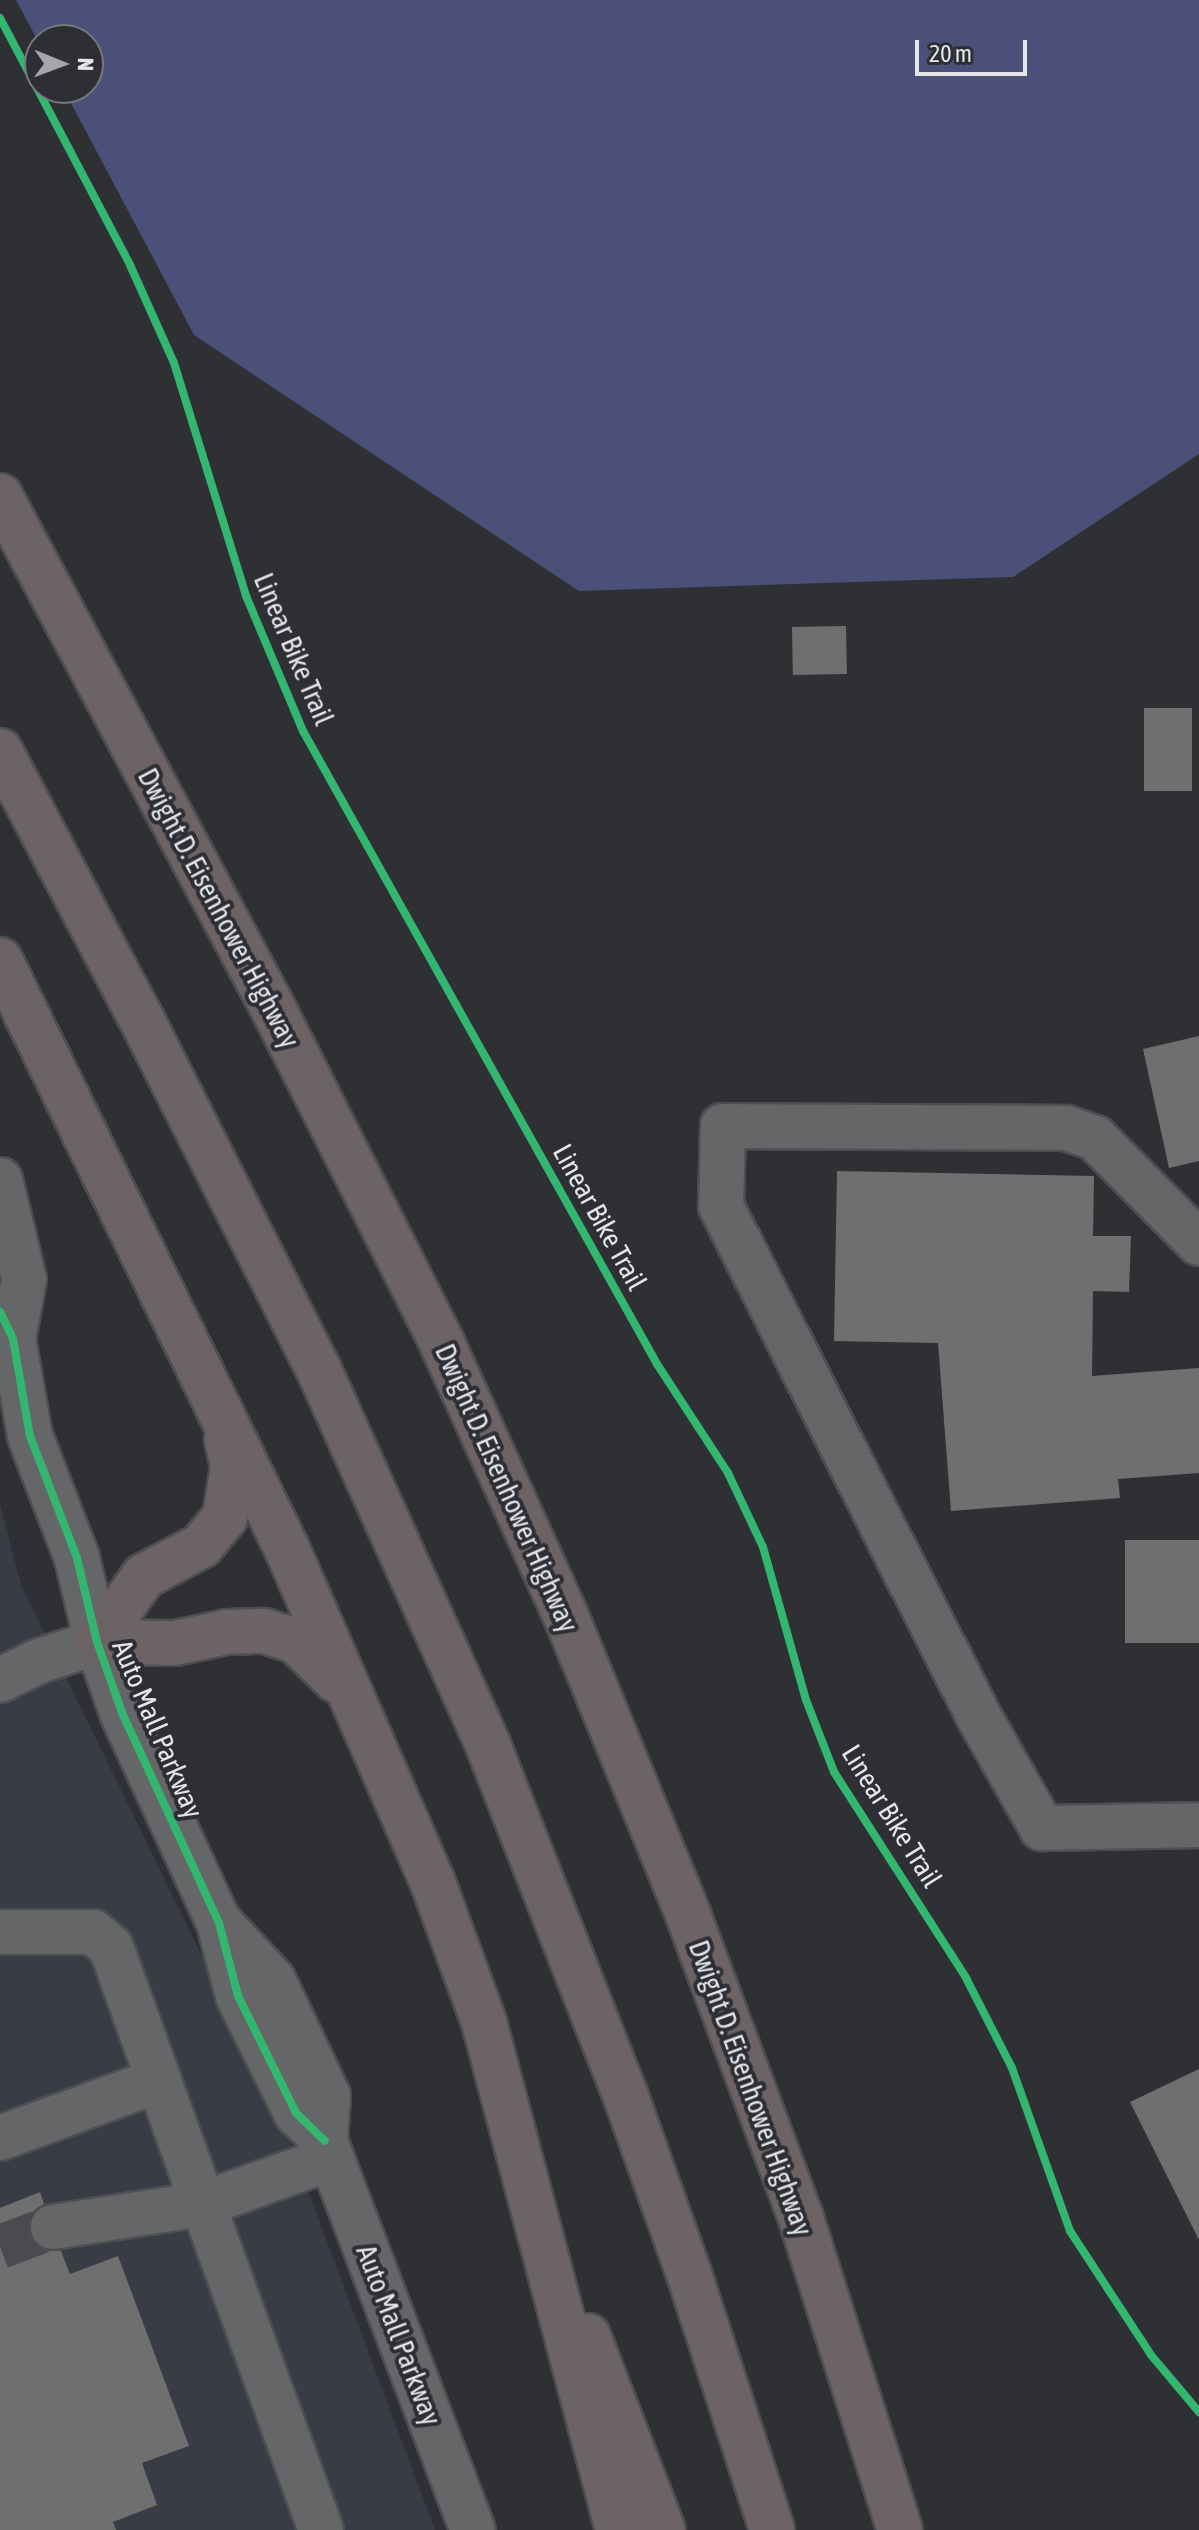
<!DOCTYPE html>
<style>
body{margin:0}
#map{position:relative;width:1199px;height:2530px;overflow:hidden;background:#2f3034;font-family:"Asap Condensed",sans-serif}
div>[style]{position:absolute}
.built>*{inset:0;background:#393b45}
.green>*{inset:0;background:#4a5077}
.building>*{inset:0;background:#706f70;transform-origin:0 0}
.minor-tunnel>*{height:44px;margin-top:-22px;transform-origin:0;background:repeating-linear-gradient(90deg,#4a4b4f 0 44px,transparent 0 66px)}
.roads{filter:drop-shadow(2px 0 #4d4e51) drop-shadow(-2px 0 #4d4e51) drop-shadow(0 2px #4d4e51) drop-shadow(0 -2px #4d4e51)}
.minor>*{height:44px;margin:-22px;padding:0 22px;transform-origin:22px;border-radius:22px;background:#656668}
.highway>*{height:44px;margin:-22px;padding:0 22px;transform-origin:22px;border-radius:22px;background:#6c6365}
.cycleway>*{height:8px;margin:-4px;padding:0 4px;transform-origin:4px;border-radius:4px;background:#33b770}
span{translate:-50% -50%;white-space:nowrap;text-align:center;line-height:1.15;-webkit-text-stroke:8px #2e2f35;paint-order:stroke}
.street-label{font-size:28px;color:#e4e5e9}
.north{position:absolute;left:24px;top:24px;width:80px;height:80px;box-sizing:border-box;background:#2e2f35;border:2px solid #77787d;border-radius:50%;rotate:91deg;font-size:22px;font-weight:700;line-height:32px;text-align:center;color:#e4e5e9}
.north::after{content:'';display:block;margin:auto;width:28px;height:36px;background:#a5a6aa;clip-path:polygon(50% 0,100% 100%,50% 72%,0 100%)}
.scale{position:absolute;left:915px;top:40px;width:112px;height:36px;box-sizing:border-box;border:4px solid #e4e5e9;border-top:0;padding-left:10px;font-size:24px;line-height:28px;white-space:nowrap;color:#e4e5e9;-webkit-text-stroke:6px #2e2f35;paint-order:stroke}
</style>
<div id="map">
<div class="built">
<i style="clip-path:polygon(0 1503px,21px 1585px,280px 2116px,435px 2530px,0 2530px)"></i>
</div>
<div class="green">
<i style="clip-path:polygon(16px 0,1199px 0,1199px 454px,1013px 577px,579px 591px,194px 335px,63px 88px,88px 88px,88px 40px,40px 40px,40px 45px)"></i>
</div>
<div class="building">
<i style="left:846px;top:626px;width:48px;height:54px;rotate:89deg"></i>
<i style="left:1144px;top:708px;width:48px;height:83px"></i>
<i style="clip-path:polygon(1199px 1036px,1199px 1161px,1169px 1168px,1143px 1049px)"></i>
<i style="clip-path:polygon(837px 1171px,1094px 1176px,1093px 1236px,1131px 1236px,1129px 1292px,1093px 1291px,1092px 1376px,1199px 1368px,1199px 1473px,1118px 1479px,1120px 1498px,951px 1511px,938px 1343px,834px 1341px)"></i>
<i style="left:1199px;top:1540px;width:103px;height:74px;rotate:90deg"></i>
<i style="clip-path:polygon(1199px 2069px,1199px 2240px,1130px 2102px)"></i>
<i style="clip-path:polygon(40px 2192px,44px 2204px,30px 2217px,28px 2232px,33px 2242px,43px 2250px,61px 2251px,70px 2274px,118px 2256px,189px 2446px,142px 2463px,157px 2505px,113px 2522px,116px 2530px,0 2530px,0 2208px)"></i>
</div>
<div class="minor-tunnel">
<i style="left:0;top:2247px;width:57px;rotate:-20.7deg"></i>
</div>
<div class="roads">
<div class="minor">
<i style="left:0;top:1180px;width:102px;rotate:76.4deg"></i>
<i style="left:24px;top:1279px;width:61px;rotate:100.4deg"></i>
<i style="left:1199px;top:1243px;width:148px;rotate:-134.7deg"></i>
<i style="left:1095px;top:1138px;width:31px;rotate:-161deg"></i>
<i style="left:1066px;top:1128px;width:343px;rotate:-179.7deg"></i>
<i style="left:723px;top:1126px;width:80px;rotate:91.4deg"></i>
<i style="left:721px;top:1206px;width:572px;rotate:63.21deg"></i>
<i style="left:979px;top:1717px;width:128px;rotate:60.4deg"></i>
<i style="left:1042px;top:1828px;width:157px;rotate:-1.1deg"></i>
<i style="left:0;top:1312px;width:30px;rotate:64deg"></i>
<i style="left:13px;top:1339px;width:98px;rotate:80.1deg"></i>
<i style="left:30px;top:1436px;width:131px;rotate:68.9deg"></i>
<i style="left:77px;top:1558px;width:86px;rotate:76.6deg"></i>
<i style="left:97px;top:1642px;width:77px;rotate:70.4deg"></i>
<i style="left:123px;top:1715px;width:229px;rotate:65.2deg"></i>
<i style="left:219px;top:1923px;width:75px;rotate:75.4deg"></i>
<i style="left:238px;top:1996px;width:131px;rotate:63.6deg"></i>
<i style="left:296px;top:2113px;width:40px;rotate:44deg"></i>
<i style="left:0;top:1680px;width:43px;rotate:-26deg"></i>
<i style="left:39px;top:1661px;width:61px;rotate:-18.1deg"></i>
<i style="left:221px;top:1924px;width:76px;rotate:47.1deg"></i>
<i style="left:273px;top:1980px;width:128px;rotate:64.6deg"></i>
<i style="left:328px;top:2096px;width:45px;rotate:93.8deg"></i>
<i style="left:325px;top:2141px;width:416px;rotate:69.2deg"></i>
<i style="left:0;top:1932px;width:93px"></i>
<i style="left:93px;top:1932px;width:23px;rotate:40deg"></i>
<i style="left:111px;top:1947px;width:273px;rotate:70.3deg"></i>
<i style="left:203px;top:2204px;width:152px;rotate:171.3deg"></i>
<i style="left:0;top:2138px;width:169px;rotate:-20deg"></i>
<i style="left:321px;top:2530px;width:347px;rotate:-109.9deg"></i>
<i style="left:203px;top:2204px;width:136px;rotate:-19.8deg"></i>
</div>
<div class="highway">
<i style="left:0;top:496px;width:585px;rotate:61.94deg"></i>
<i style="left:275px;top:1012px;width:371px;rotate:63.2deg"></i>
<i style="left:442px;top:1343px;width:298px;rotate:65.6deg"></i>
<i style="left:565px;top:1614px;width:327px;rotate:67.7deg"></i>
<i style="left:689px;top:1917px;width:318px;rotate:69.6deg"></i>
<i style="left:800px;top:2215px;width:330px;rotate:72.4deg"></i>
<i style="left:0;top:751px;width:300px;rotate:62.2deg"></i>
<i style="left:140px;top:1016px;width:394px;rotate:63.2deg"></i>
<i style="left:318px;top:1368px;width:414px;rotate:65.7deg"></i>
<i style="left:488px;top:1745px;width:375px;rotate:68.6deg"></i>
<i style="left:625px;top:2094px;width:194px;rotate:70.4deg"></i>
<i style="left:690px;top:2277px;width:266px;rotate:72deg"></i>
<i style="left:0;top:960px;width:657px;rotate:64.02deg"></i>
<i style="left:288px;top:1551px;width:359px;rotate:66.4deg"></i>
<i style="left:432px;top:1880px;width:151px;rotate:69.9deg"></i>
<i style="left:484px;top:2022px;width:525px;rotate:75.22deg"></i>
<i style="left:97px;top:1642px;width:81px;rotate:-54.5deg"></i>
<i style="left:144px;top:1576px;width:64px;rotate:-27.8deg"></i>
<i style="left:201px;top:1546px;width:38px;rotate:-50deg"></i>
<i style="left:225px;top:1517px;width:52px;rotate:-81.1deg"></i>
<i style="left:233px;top:1466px;width:28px;rotate:-103deg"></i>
<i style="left:97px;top:1642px;width:78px;rotate:0.7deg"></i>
<i style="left:175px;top:1643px;width:53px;rotate:-11.9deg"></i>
<i style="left:227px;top:1632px;width:37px;rotate:-2deg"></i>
<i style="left:264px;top:1631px;width:34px;rotate:17deg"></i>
<i style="left:296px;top:1641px;width:56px;rotate:44.3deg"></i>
<i style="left:588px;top:2336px;width:208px;rotate:68.9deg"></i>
</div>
</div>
<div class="cycleway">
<i style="left:0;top:18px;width:279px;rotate:62.2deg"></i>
<i style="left:130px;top:265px;width:107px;rotate:65.8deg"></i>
<i style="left:174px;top:363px;width:244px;rotate:72.8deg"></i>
<i style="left:246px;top:596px;width:147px;rotate:67.1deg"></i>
<i style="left:303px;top:731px;width:725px;rotate:60.78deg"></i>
<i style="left:657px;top:1364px;width:130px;rotate:56.9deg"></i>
<i style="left:728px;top:1473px;width:82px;rotate:64.7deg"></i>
<i style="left:763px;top:1547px;width:159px;rotate:74.3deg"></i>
<i style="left:806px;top:1700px;width:77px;rotate:68.7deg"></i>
<i style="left:834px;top:1772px;width:245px;rotate:57.3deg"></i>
<i style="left:966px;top:1978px;width:101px;rotate:62.9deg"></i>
<i style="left:1012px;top:2068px;width:173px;rotate:70.4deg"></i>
<i style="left:1070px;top:2231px;width:148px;rotate:56.8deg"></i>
<i style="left:1151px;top:2355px;width:75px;rotate:49.9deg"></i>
<i style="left:0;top:1312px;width:30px;rotate:64deg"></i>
<i style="left:13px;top:1339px;width:98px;rotate:80.1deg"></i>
<i style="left:30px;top:1436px;width:131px;rotate:68.9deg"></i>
<i style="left:77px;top:1558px;width:86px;rotate:76.6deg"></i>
<i style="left:97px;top:1642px;width:77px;rotate:70.4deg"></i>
<i style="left:123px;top:1715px;width:229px;rotate:65.2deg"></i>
<i style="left:219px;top:1923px;width:75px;rotate:75.4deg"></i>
<i style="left:238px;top:1996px;width:131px;rotate:63.6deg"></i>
<i style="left:296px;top:2113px;width:40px;rotate:44deg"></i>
</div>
<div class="street-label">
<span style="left:294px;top:649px;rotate:67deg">Linear Bike Trail</span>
<span style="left:219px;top:908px;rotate:62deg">Dwight D. Eisenhower Highway</span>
<span style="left:600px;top:1217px;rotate:61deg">Linear Bike Trail</span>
<span style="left:507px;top:1488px;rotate:66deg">Dwight D. Eisenhower Highway</span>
<span style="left:158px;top:1729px;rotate:67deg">Auto Mall Parkway</span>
<span style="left:892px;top:1816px;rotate:58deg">Linear Bike Trail</span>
<span style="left:751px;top:2088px;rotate:70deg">Dwight D. Eisenhower Highway</span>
<span style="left:399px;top:2335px;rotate:69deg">Auto Mall Parkway</span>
</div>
<div class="north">N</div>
<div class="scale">20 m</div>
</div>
